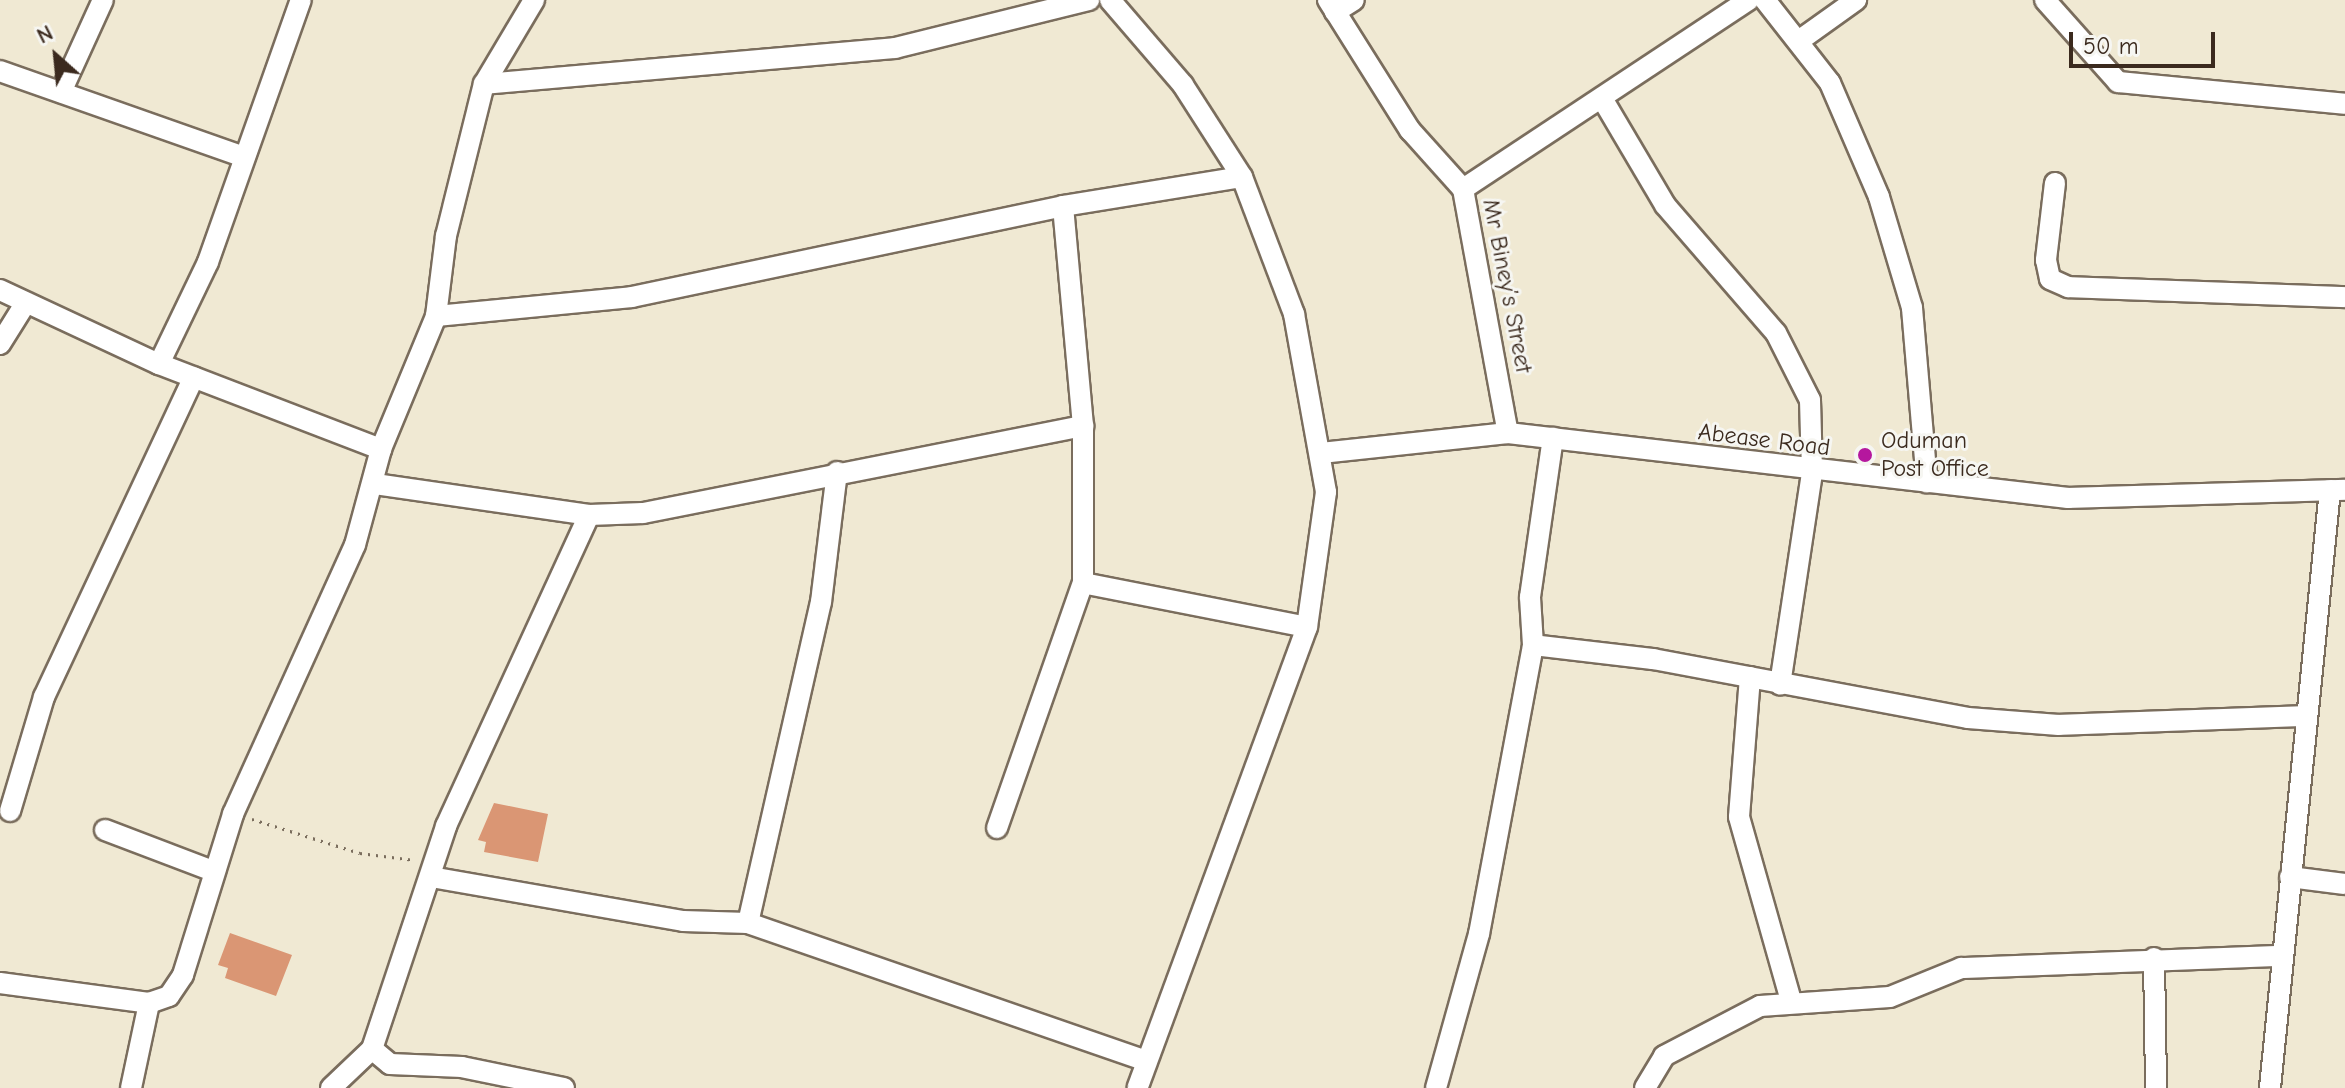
<!DOCTYPE html>
<meta charset="utf-8">
<style>
body{margin:0}
#map{position:relative;width:2345px;height:1088px;overflow:hidden;background:#f0e9d3;font-family:"Comic Neue",sans-serif}
div>[style]{position:absolute}
.building>*{inset:0;background:#da9674}
.path>*{height:3px;margin-top:-1.5px;transform-origin:0;background:repeating-linear-gradient(90deg,#7a6d5d 0 2px,transparent 0 8px)}
.roads{filter:drop-shadow(2px 0 #7a6d5d) drop-shadow(-2px 0 #7a6d5d) drop-shadow(0 2px #7a6d5d) drop-shadow(0 -2px #7a6d5d)}
.minor>*{height:20px;margin:-10px;padding:0 10px;transform-origin:10px;border-radius:10px;background:#fff}
.dots>*{width:22px;height:22px;translate:-50% -50%;box-sizing:border-box;border:4px solid #f6f6f2;border-radius:50%}
span{translate:-50% -50%;white-space:nowrap;text-align:center;line-height:1.15;-webkit-text-stroke:6px #f6f6f2;paint-order:stroke}
.street-label{font-size:24px;color:#3b2a1e}
.poi-label{font-size:24px;color:#3b2a1e}
.left{translate:0 -50%;text-align:left}
.north{position:absolute;left:16px;top:16px;width:80px;height:80px;-webkit-text-stroke:6px #f6f6f2;paint-order:stroke;rotate:333deg;font-size:22px;font-weight:700;line-height:32px;text-align:center;color:#3b2a1e}
.north::after{content:'';display:block;margin:auto;width:28px;height:36px;background:#3b2a1e;clip-path:polygon(50% 0,100% 100%,50% 72%,0 100%)}
.scale{position:absolute;left:2069px;top:32px;width:146px;height:36px;box-sizing:border-box;border:4px solid #3b2a1e;border-top:0;padding-left:10px;font-size:24px;line-height:28px;white-space:nowrap;color:#3b2a1e;-webkit-text-stroke:6px #f6f6f2;paint-order:stroke}
</style>
<div id="map">
<div class="building">
<i style="clip-path:polygon(494px 803px,548px 814px,538px 862px,484px 852px,486px 842px,478px 840px)"></i>
<i style="clip-path:polygon(230px 933px,292px 955px,276px 996px,225px 978px,228px 968px,218px 965px)"></i>
</div>
<div class="path">
<i style="left:252px;top:819px;width:113px;rotate:17.5deg"></i>
<i style="left:360px;top:853px;width:55px;rotate:7.3deg"></i>
</div>
<div class="roads">
<div class="minor">
<i style="left:1110px;top:0;width:112px;rotate:49.3deg"></i>
<i style="left:1183px;top:85px;width:109px;rotate:57.3deg"></i>
<i style="left:1242px;top:177px;width:147px;rotate:69.2deg"></i>
<i style="left:1294px;top:314px;width:181px;rotate:79.8deg"></i>
<i style="left:1326px;top:492px;width:136px;rotate:98deg"></i>
<i style="left:1307px;top:627px;width:491px;rotate:110.2deg"></i>
<i style="left:1328px;top:0;width:154px;rotate:57.8deg"></i>
<i style="left:1410px;top:130px;width:79px;rotate:48.1deg"></i>
<i style="left:1463px;top:189px;width:248px;rotate:79.6deg"></i>
<i style="left:1765px;top:0;width:105px;rotate:51.9deg"></i>
<i style="left:1830px;top:83px;width:124px;rotate:66.7deg"></i>
<i style="left:1879px;top:197px;width:116px;rotate:73.4deg"></i>
<i style="left:1912px;top:308px;width:175px;rotate:85.1deg"></i>
<i style="left:2045px;top:0;width:110px;rotate:48.3deg"></i>
<i style="left:2118px;top:82px;width:228px;rotate:5.5deg"></i>
<i style="left:1335px;top:12px;width:22px;rotate:-32deg"></i>
<i style="left:1800px;top:40px;width:69px;rotate:-35.5deg"></i>
<i style="left:0;top:71px;width:256px;rotate:19.4deg"></i>
<i style="left:484px;top:84px;width:413px;rotate:-5deg"></i>
<i style="left:895px;top:48px;width:200px;rotate:-13.9deg"></i>
<i style="left:61px;top:92px;width:101px;rotate:-65.5deg"></i>
<i style="left:1603px;top:100px;width:122px;rotate:59.4deg"></i>
<i style="left:1665px;top:205px;width:169px;rotate:49.1deg"></i>
<i style="left:1776px;top:333px;width:75px;rotate:63.1deg"></i>
<i style="left:1810px;top:400px;width:73px;rotate:88.4deg"></i>
<i style="left:1812px;top:473px;width:214px;rotate:98.6deg"></i>
<i style="left:2055px;top:183px;width:78px;rotate:96.7deg"></i>
<i style="left:2046px;top:260px;width:19px;rotate:78deg"></i>
<i style="left:2050px;top:279px;width:20px;rotate:24deg"></i>
<i style="left:2068px;top:287px;width:277px;rotate:2.1deg"></i>
<i style="left:1463px;top:189px;width:343px;rotate:-33.5deg"></i>
<i style="left:0;top:290px;width:175px;rotate:25deg"></i>
<i style="left:159px;top:364px;width:238px;rotate:21deg"></i>
<i style="left:436px;top:316px;width:197px;rotate:-5.5deg"></i>
<i style="left:632px;top:297px;width:441px;rotate:-11.9deg"></i>
<i style="left:1063px;top:206px;width:181px;rotate:-9.2deg"></i>
<i style="left:0;top:344px;width:47px;rotate:-58deg"></i>
<i style="left:159px;top:364px;width:113px;rotate:-64.3deg"></i>
<i style="left:208px;top:262px;width:278px;rotate:-70.5deg"></i>
<i style="left:1321px;top:453px;width:188px;rotate:-6.1deg"></i>
<i style="left:1508px;top:433px;width:564px;rotate:6.62deg"></i>
<i style="left:2068px;top:498px;width:277px;rotate:-1.7deg"></i>
<i style="left:375px;top:484px;width:216px;rotate:8.2deg"></i>
<i style="left:589px;top:515px;width:54px;rotate:-2.1deg"></i>
<i style="left:643px;top:513px;width:449px;rotate:-11.2deg"></i>
<i style="left:1083px;top:583px;width:228px;rotate:11.1deg"></i>
<i style="left:1533px;top:645px;width:121px;rotate:6.7deg"></i>
<i style="left:1653px;top:659px;width:320px;rotate:10.6deg"></i>
<i style="left:1968px;top:718px;width:91px;rotate:4.4deg"></i>
<i style="left:2059px;top:725px;width:246px;rotate:-2.1deg"></i>
<i style="left:1750px;top:677px;width:140px;rotate:94.5deg"></i>
<i style="left:1739px;top:817px;width:191px;rotate:74.2deg"></i>
<i style="left:10px;top:811px;width:119px;rotate:-73.4deg"></i>
<i style="left:44px;top:697px;width:353px;rotate:-64.9deg"></i>
<i style="left:997px;top:828px;width:260px;rotate:-70.7deg"></i>
<i style="left:1083px;top:583px;width:157px;rotate:-90deg"></i>
<i style="left:1083px;top:426px;width:221px;rotate:-95.2deg"></i>
<i style="left:105px;top:830px;width:116px;rotate:20.8deg"></i>
<i style="left:431px;top:877px;width:256px;rotate:9.9deg"></i>
<i style="left:683px;top:921px;width:65px;rotate:1.8deg"></i>
<i style="left:748px;top:923px;width:329px;rotate:-77.2deg"></i>
<i style="left:821px;top:602px;width:131px;rotate:-83deg"></i>
<i style="left:2290px;top:877px;width:55px;rotate:7.3deg"></i>
<i style="left:748px;top:923px;width:419px;rotate:19.1deg"></i>
<i style="left:2154px;top:958px;width:130px;rotate:89.1deg"></i>
<i style="left:0;top:983px;width:150px;rotate:7.6deg"></i>
<i style="left:149px;top:1003px;width:21px;rotate:-19deg"></i>
<i style="left:169px;top:996px;width:25px;rotate:-56deg"></i>
<i style="left:183px;top:975px;width:169px;rotate:-72.7deg"></i>
<i style="left:233px;top:814px;width:295px;rotate:-65.6deg"></i>
<i style="left:355px;top:545px;width:99px;rotate:-74.8deg"></i>
<i style="left:381px;top:449px;width:144px;rotate:-67.5deg"></i>
<i style="left:436px;top:316px;width:81px;rotate:-82.9deg"></i>
<i style="left:446px;top:236px;width:157px;rotate:-76deg"></i>
<i style="left:484px;top:84px;width:98px;rotate:-59.2deg"></i>
<i style="left:131px;top:1088px;width:87px;rotate:-78deg"></i>
<i style="left:331px;top:1088px;width:57px;rotate:-43.6deg"></i>
<i style="left:564px;top:1088px;width:104px;rotate:-168.4deg"></i>
<i style="left:462px;top:1067px;width:72px;rotate:-177.6deg"></i>
<i style="left:390px;top:1064px;width:23px;rotate:-140deg"></i>
<i style="left:372px;top:1049px;width:235px;rotate:-71.6deg"></i>
<i style="left:446px;top:826px;width:342px;rotate:-65.3deg"></i>
<i style="left:1436px;top:1088px;width:160px;rotate:-74.4deg"></i>
<i style="left:1479px;top:934px;width:294px;rotate:-79.4deg"></i>
<i style="left:1533px;top:645px;width:48px;rotate:-93.6deg"></i>
<i style="left:1530px;top:597px;width:161px;rotate:-81.8deg"></i>
<i style="left:1645px;top:1088px;width:37px;rotate:-59deg"></i>
<i style="left:1664px;top:1056px;width:108px;rotate:-27.5deg"></i>
<i style="left:1760px;top:1006px;width:130px;rotate:-4deg"></i>
<i style="left:1890px;top:997px;width:77px;rotate:-22.2deg"></i>
<i style="left:1961px;top:968px;width:318px;rotate:-2.2deg"></i>
<i style="left:2270px;top:1088px;width:601px;rotate:-84.27deg"></i>
</div>
</div>
<div class="dots">
<i style="left:1865px;top:455px;background:#b5179e"></i>
</div>
<div class="street-label">
<span style="left:1507px;top:286px;rotate:79deg">Mr Biney’s Street</span>
<span style="left:1764px;top:440px;rotate:7deg">Abease Road</span>
</div>
<div class="poi-label">
<span class="left" style="left:1881px;top:455px">Oduman<br>Post Office</span>
</div>
<div class="north">N</div>
<div class="scale">50 m</div>
</div>
